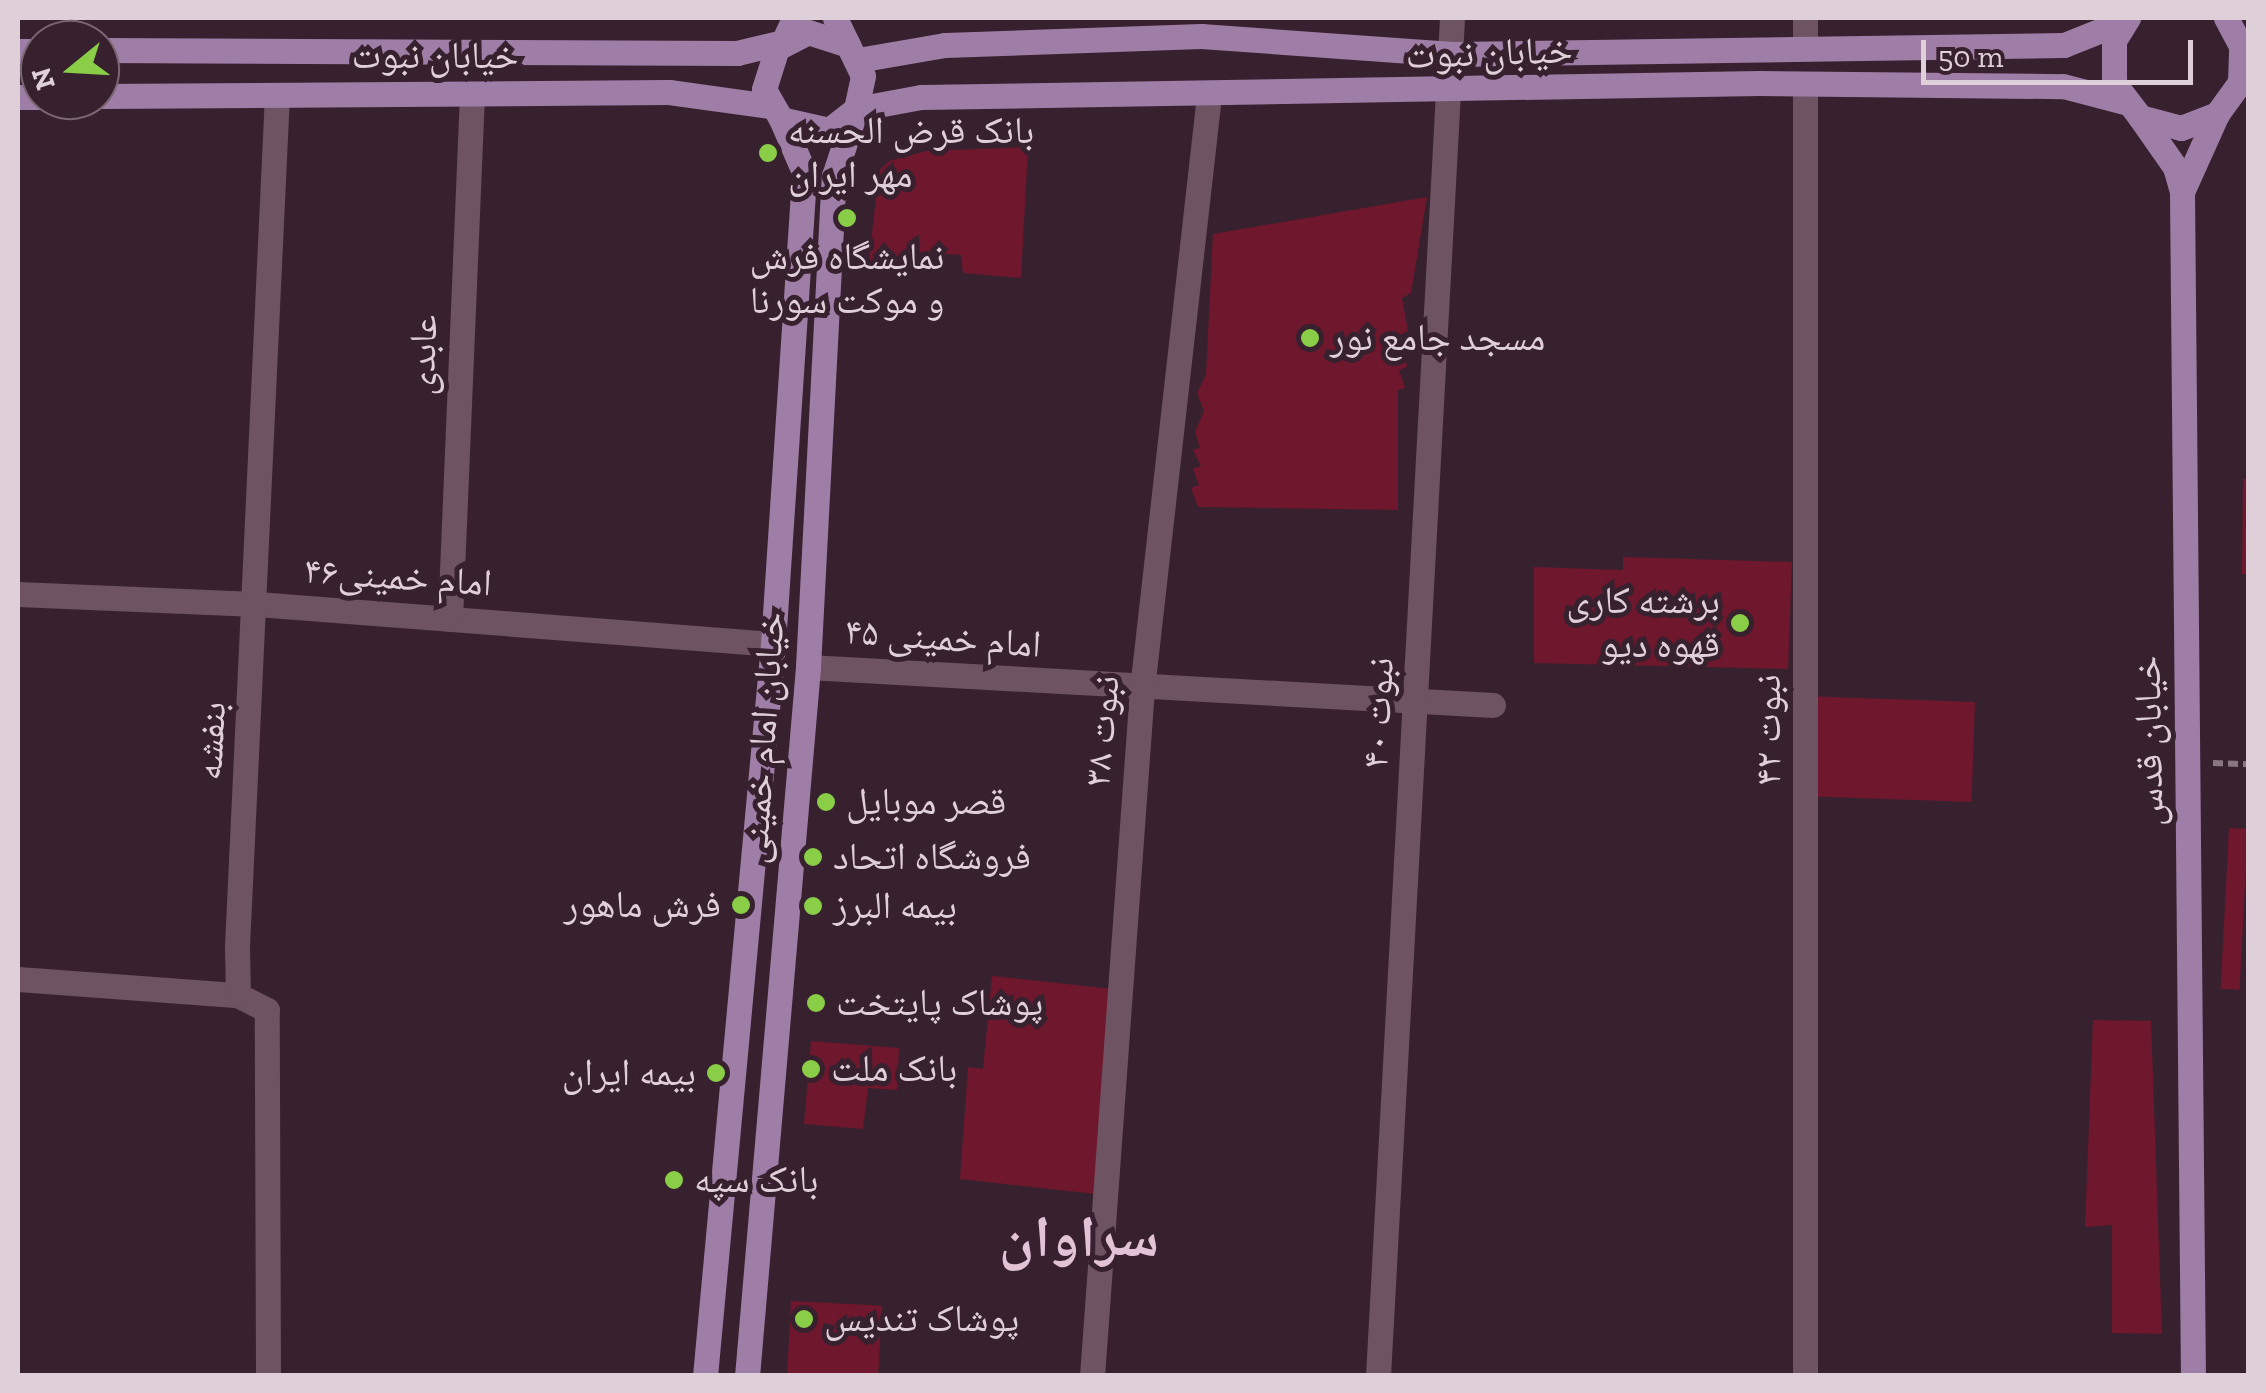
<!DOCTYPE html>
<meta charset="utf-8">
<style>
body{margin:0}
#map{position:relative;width:2266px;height:1393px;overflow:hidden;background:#38212f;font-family:"Zilla Slab","Noto Naskh Arabic",serif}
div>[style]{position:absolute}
.building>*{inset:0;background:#6f172c;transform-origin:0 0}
.path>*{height:6px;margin-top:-3px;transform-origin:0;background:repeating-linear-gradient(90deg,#8a7682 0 10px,transparent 0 15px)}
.minor>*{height:25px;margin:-12.5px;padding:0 12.5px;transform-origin:12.5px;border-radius:12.5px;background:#6e5363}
.major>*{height:25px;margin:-12.5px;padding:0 12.5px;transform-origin:12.5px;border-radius:12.5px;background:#9e7ea6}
.dots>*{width:28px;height:28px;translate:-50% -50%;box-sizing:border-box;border:5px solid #38212f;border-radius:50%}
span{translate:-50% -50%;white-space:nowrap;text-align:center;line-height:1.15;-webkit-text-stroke:10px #38212f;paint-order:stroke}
.street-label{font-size:38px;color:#dfcfd8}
.poi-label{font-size:38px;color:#dfcfd8}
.left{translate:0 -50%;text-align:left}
.right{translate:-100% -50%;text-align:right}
.town-label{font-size:58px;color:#e2c3d5;font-weight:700}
.frame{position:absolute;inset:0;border:20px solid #dfcfd8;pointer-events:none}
.north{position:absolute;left:20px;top:20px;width:100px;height:100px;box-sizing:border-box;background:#38212f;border:2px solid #7b6773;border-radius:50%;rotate:252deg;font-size:28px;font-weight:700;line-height:40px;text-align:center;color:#dfcfd8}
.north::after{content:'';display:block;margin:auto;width:35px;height:45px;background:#8ace47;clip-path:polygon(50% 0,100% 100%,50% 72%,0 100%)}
.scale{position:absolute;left:1921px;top:40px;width:272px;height:45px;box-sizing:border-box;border:5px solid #dfcfd8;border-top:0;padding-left:12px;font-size:30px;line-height:35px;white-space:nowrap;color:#dfcfd8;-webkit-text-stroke:8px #38212f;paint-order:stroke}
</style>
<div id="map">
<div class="building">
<i style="clip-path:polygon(1028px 147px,1021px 278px,963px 273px,961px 255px,919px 252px,919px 272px,868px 269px,879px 171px,889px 161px,926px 151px)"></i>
<i style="clip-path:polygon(1427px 197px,1411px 293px,1402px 298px,1408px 331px,1400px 335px,1407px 367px,1399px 370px,1405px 388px,1398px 390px,1398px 510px,1198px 507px,1191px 488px,1199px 485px,1193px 469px,1201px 466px,1193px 450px,1200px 448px,1195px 432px,1204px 411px,1197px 393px,1206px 375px,1213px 234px)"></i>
<i style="clip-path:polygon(2243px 479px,2248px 479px,2248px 574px,2242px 574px)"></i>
<i style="clip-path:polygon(1623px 557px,1792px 562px,1788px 669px,1534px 663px,1534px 567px,1623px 570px)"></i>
<i style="left:1975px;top:702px;width:100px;height:159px;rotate:92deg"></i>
<i style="left:2229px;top:828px;width:19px;height:161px;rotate:3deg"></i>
<i style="clip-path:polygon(992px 976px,1121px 990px,1105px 1195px,960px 1179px,968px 1067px,983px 1069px)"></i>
<i style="clip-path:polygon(2093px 1020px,2151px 1021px,2162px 1334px,2112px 1333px,2112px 1225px,2085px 1227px)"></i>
<i style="clip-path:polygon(811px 1041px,899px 1048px,897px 1090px,868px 1088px,863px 1129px,804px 1124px)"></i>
<i style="left:791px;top:1301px;width:91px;height:75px;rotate:3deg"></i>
</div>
<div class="path">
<i style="left:2213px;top:763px;width:35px;rotate:2deg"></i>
</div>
<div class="minor">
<i style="left:1805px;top:48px;width:30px;rotate:-90deg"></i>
<i style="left:1805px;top:84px;width:1292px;rotate:90deg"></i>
<i style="left:18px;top:594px;width:239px;rotate:2.4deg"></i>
<i style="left:257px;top:604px;width:518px;rotate:4.43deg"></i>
<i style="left:450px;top:619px;width:525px;rotate:-87.6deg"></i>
<i style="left:808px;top:667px;width:686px;rotate:3.18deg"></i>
<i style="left:18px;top:979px;width:221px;rotate:4.2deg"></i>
<i style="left:268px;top:1376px;width:366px;rotate:-90.2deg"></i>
<i style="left:267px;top:1010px;width:33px;rotate:-153deg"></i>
<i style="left:238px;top:995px;width:49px;rotate:-91.2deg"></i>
<i style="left:237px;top:946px;width:852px;rotate:-87.31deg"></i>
<i style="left:1092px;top:1376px;width:689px;rotate:-85.84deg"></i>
<i style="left:1142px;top:689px;width:598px;rotate:-83.56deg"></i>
<i style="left:1378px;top:1376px;width:1360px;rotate:-86.88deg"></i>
</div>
<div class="major">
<i style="left:835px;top:18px;width:64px;rotate:64.2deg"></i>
<i style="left:863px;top:76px;width:34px;rotate:102deg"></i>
<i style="left:856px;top:109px;width:34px;rotate:142deg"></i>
<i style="left:829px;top:130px;width:49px;rotate:-167.1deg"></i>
<i style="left:781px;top:119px;width:34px;rotate:-120deg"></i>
<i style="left:764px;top:89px;width:43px;rotate:-72.4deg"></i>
<i style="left:777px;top:48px;width:35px;rotate:-27deg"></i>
<i style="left:808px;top:32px;width:42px;rotate:18deg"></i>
<i style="left:2128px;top:18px;width:26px;rotate:122deg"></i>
<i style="left:2114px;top:40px;width:43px;rotate:90deg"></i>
<i style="left:2114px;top:83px;width:43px;rotate:52.6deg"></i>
<i style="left:2140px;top:117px;width:42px;rotate:15deg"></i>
<i style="left:2181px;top:128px;width:39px;rotate:-21deg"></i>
<i style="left:2217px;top:114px;width:39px;rotate:-54deg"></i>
<i style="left:2240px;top:82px;width:36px;rotate:-88deg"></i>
<i style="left:2241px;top:46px;width:32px;rotate:-118deg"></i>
<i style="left:100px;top:50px;width:637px;rotate:0.27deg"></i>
<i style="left:737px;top:53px;width:47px;rotate:-13.4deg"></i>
<i style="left:783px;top:42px;width:26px;rotate:-65deg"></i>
<i style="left:18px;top:51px;width:22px"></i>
<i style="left:858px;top:60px;width:88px;rotate:-9.8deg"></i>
<i style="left:945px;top:45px;width:256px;rotate:-2deg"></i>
<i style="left:1201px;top:36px;width:252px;rotate:4.1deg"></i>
<i style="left:1452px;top:54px;width:612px;rotate:-0.84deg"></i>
<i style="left:2064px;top:45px;width:65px;rotate:-21.8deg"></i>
<i style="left:100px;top:96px;width:569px;rotate:-0.4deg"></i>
<i style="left:669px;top:92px;width:102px;rotate:7.9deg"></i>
<i style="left:18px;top:97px;width:22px"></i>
<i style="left:2140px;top:117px;width:61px;rotate:55deg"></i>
<i style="left:2175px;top:167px;width:26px;rotate:74deg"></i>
<i style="left:2182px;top:192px;width:1184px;rotate:89.47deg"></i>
<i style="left:2182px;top:192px;width:85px;rotate:-65.8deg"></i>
<i style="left:705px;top:1376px;width:735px;rotate:-84.69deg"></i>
<i style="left:773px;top:644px;width:473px;rotate:-86.2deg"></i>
<i style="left:804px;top:172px;width:58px;rotate:-113.5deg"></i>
<i style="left:747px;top:1376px;width:712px;rotate:-85.08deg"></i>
<i style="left:808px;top:667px;width:492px;rotate:-87deg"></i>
<i style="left:834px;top:176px;width:71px;rotate:-71.8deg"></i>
<i style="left:856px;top:109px;width:66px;rotate:-10.5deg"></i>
<i style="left:921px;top:97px;width:838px;rotate:-0.96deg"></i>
<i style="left:1759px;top:83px;width:304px;rotate:0.6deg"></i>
<i style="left:2063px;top:86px;width:64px;rotate:14.5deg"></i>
</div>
<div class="dots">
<i style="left:768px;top:153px;background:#8ace47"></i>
<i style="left:847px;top:218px;background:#8ace47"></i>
<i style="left:1310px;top:338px;background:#8ace47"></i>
<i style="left:1740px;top:623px;background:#8ace47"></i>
<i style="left:826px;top:802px;background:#8ace47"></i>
<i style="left:813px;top:857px;background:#8ace47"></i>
<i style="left:741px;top:905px;background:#8ace47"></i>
<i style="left:813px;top:906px;background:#8ace47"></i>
<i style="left:816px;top:1003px;background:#8ace47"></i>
<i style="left:811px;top:1069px;background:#8ace47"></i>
<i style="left:716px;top:1073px;background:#8ace47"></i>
<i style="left:674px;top:1180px;background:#8ace47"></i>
<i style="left:804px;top:1319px;background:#8ace47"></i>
</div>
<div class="street-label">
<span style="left:1489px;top:53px;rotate:-2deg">خیابان نبوت</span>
<span style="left:435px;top:56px">خیابان نبوت</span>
<span style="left:423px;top:355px;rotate:-88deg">عابدی</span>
<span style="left:398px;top:577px;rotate:4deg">امام خمینی۴۶</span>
<span style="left:943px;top:638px;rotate:4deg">امام خمینی ۴۵</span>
<span style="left:1378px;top:713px;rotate:-87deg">نبوت ۴۰</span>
<span style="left:1768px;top:730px;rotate:-90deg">نبوت ۴۲</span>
<span style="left:1102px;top:731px;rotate:-85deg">نبوت ۳۸</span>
<span style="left:763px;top:738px;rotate:-86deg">خیابان امام خمینی</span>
<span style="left:211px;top:741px;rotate:-87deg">بنفشه</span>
<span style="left:2149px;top:741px;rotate:-91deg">خیابان قدس</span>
</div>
<div class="poi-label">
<span class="left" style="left:788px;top:153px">بانک قرض الحسنه<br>مهر ایران</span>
<span style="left:847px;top:279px">نمایشگاه فرش<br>و موکت سورنا</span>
<span class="left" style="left:1330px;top:338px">مسجد جامع نور</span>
<span class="right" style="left:1720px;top:623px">برشته کاری<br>قهوه دیو</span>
<span class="left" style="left:846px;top:802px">قصر موبایل</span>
<span class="left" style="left:833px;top:857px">فروشگاه اتحاد</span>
<span class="right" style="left:721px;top:905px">فرش ماهور</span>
<span class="left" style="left:833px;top:906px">بیمه البرز</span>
<span class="left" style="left:836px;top:1003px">پوشاک پایتخت</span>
<span class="left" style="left:831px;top:1069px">بانک ملت</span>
<span class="right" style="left:696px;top:1073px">بیمه ایران</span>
<span class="left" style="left:694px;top:1180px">بانک سپه</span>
<span class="left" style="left:824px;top:1319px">پوشاک تندیس</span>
</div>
<div class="town-label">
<span style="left:1079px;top:1236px">سراوان</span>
</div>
<div class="frame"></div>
<div class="north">N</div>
<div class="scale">50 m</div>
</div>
